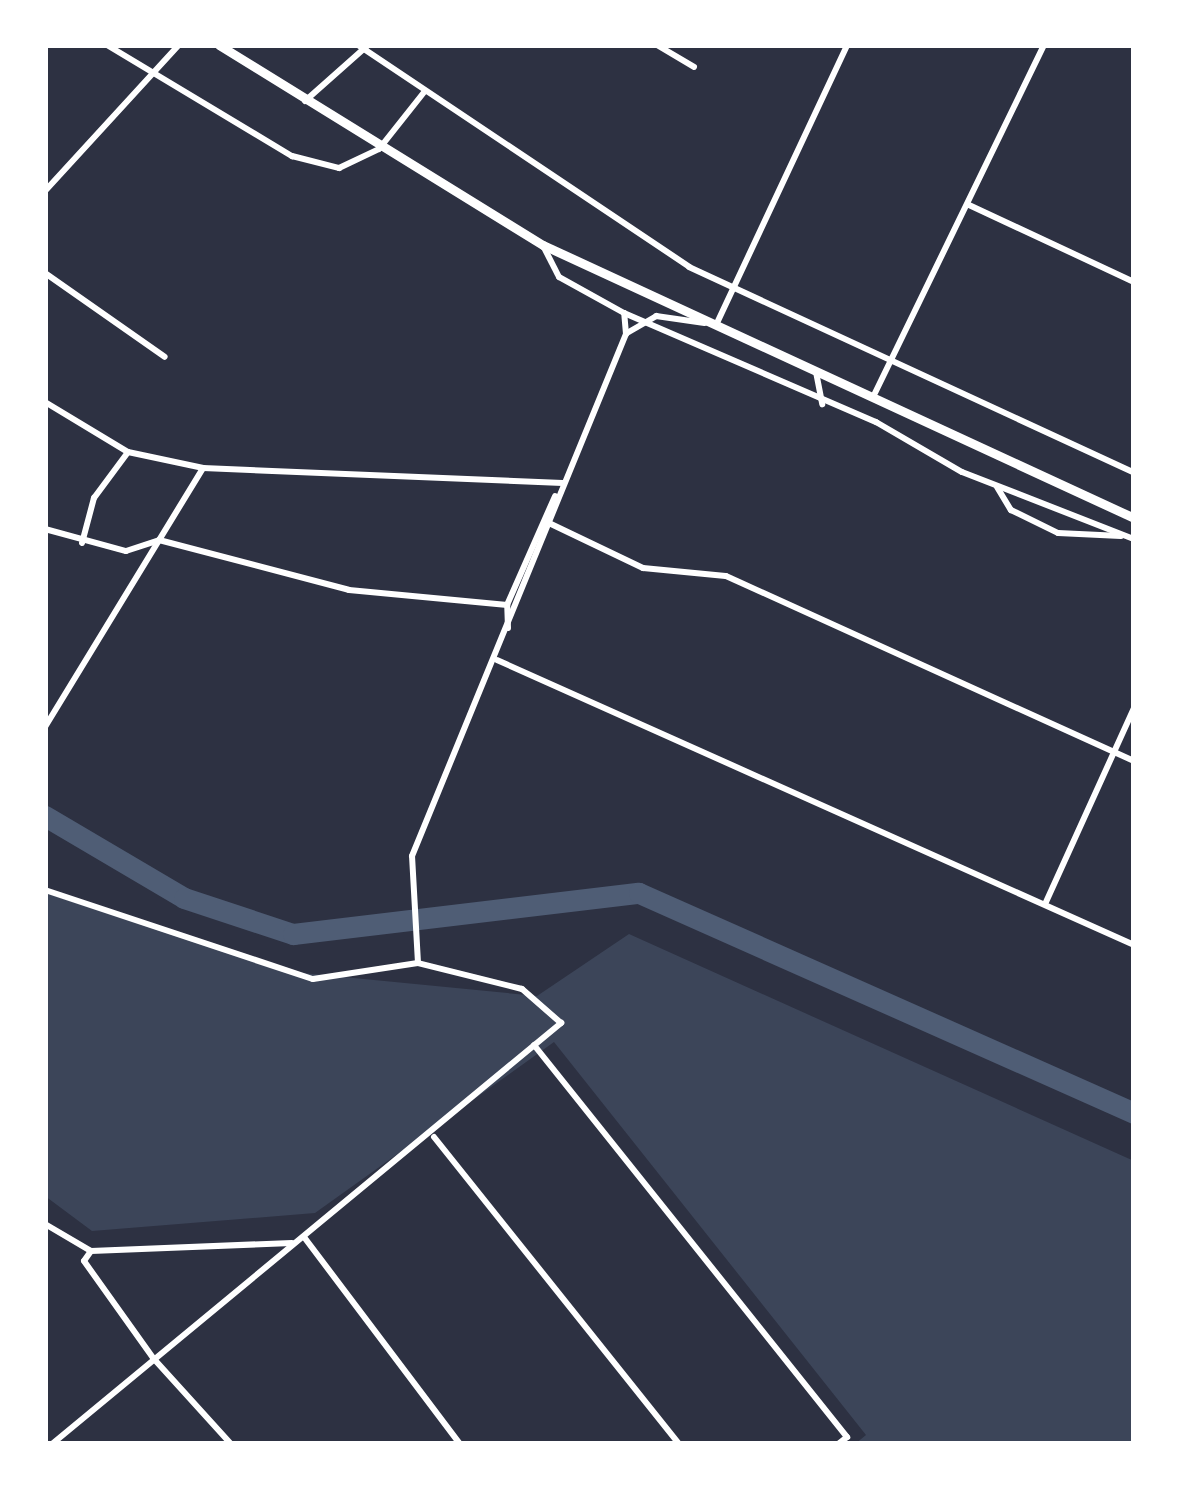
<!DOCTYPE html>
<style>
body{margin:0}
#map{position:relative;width:1179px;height:1489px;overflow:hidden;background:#2d3142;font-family:Barlow,sans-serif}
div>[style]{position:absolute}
.green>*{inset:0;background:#3c4559}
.river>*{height:21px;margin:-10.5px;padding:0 10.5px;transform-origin:10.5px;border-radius:10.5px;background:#4f5d75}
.minor>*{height:6px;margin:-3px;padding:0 3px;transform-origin:3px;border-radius:3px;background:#fff}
.secondary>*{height:9px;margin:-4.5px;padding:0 4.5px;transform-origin:4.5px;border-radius:4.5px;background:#fff}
span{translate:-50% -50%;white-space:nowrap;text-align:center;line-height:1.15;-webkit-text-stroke:12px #fff;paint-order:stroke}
.frame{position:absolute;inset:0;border:48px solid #fff;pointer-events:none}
</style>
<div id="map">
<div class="green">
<i style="clip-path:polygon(45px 893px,292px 972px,537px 996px,629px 934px,1134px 1161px,1134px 1444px,855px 1444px,866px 1435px,554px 1042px,315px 1213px,92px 1231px,45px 1196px)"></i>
</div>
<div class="river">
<i style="left:45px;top:816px;width:161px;rotate:30.5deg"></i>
<i style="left:184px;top:898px;width:115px;rotate:18.3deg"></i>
<i style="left:293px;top:934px;width:348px;rotate:-6.8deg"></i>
<i style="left:639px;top:893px;width:542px;rotate:23.96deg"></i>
</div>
<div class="minor">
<i style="left:107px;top:45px;width:216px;rotate:31deg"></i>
<i style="left:292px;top:156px;width:49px;rotate:14.3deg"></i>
<i style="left:339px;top:168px;width:44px;rotate:-25.4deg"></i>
<i style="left:379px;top:149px;width:74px;rotate:-51.6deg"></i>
<i style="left:358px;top:45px;width:399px;rotate:33.8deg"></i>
<i style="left:689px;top:267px;width:490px;rotate:24.8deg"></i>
<i style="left:657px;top:45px;width:43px;rotate:30.7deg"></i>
<i style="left:305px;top:101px;width:84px;rotate:-41.6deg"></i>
<i style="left:45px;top:191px;width:198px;rotate:-47.5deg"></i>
<i style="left:969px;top:205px;width:182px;rotate:25deg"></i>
<i style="left:45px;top:273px;width:146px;rotate:35deg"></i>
<i style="left:624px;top:313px;width:275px;rotate:23.4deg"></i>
<i style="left:876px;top:422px;width:99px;rotate:30.2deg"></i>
<i style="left:962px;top:472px;width:185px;rotate:21.3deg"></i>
<i style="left:717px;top:323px;width:307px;rotate:-64.9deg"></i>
<i style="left:627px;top:333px;width:34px;rotate:-30deg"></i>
<i style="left:656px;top:316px;width:49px;rotate:8.3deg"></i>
<i style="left:816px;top:372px;width:33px;rotate:79deg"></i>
<i style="left:875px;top:393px;width:387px;rotate:-64.1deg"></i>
<i style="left:45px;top:402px;width:97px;rotate:31.1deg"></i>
<i style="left:128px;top:452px;width:77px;rotate:12deg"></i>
<i style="left:203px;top:468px;width:360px;rotate:2.4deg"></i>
<i style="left:997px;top:487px;width:27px;rotate:59deg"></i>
<i style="left:1011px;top:510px;width:52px;rotate:26.1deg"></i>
<i style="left:1058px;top:533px;width:63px;rotate:2.7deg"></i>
<i style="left:551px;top:524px;width:102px;rotate:25.6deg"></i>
<i style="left:643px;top:568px;width:83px;rotate:5.5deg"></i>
<i style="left:726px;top:576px;width:448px;rotate:24.4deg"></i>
<i style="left:45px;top:529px;width:84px;rotate:15.2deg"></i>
<i style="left:126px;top:551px;width:35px;rotate:-18deg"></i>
<i style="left:159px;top:540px;width:196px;rotate:14.7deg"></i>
<i style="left:349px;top:590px;width:159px;rotate:5.4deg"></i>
<i style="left:82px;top:543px;width:47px;rotate:-75.1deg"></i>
<i style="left:94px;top:498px;width:57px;rotate:-53.5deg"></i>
<i style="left:508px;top:628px;width:23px;rotate:-92deg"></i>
<i style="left:507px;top:605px;width:119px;rotate:-66.2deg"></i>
<i style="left:497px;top:660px;width:698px;rotate:24.1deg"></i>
<i style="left:45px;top:727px;width:303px;rotate:-58.6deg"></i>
<i style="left:45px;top:890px;width:282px;rotate:18.4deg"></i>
<i style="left:313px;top:979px;width:106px;rotate:-8.7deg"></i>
<i style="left:1046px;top:902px;width:213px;rotate:-65.6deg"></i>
<i style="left:418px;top:963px;width:107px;rotate:-93.2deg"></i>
<i style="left:412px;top:856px;width:564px;rotate:-67.71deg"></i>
<i style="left:626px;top:334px;width:21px;rotate:-95deg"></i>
<i style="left:624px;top:313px;width:74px;rotate:-151deg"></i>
<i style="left:559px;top:277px;width:36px;rotate:-117deg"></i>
<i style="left:534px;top:1045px;width:502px;rotate:51.39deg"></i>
<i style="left:847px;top:1437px;width:11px;rotate:142deg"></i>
<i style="left:434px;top:1137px;width:393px;rotate:51.4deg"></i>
<i style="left:45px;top:1224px;width:53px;rotate:30.4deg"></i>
<i style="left:91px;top:1251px;width:201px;rotate:-2.3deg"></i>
<i style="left:304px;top:1237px;width:259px;rotate:53deg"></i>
<i style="left:91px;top:1251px;width:12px;rotate:125deg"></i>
<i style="left:84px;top:1261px;width:120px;rotate:54.5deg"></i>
<i style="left:154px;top:1359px;width:115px;rotate:47.8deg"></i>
<i style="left:52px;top:1444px;width:661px;rotate:-39.59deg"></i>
<i style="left:561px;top:1023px;width:52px;rotate:-138.9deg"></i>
<i style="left:522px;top:989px;width:107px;rotate:-166deg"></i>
</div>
<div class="secondary">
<i style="left:219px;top:45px;width:381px;rotate:31.7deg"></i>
<i style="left:543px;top:245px;width:651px;rotate:24.79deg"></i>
</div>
<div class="frame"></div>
</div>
